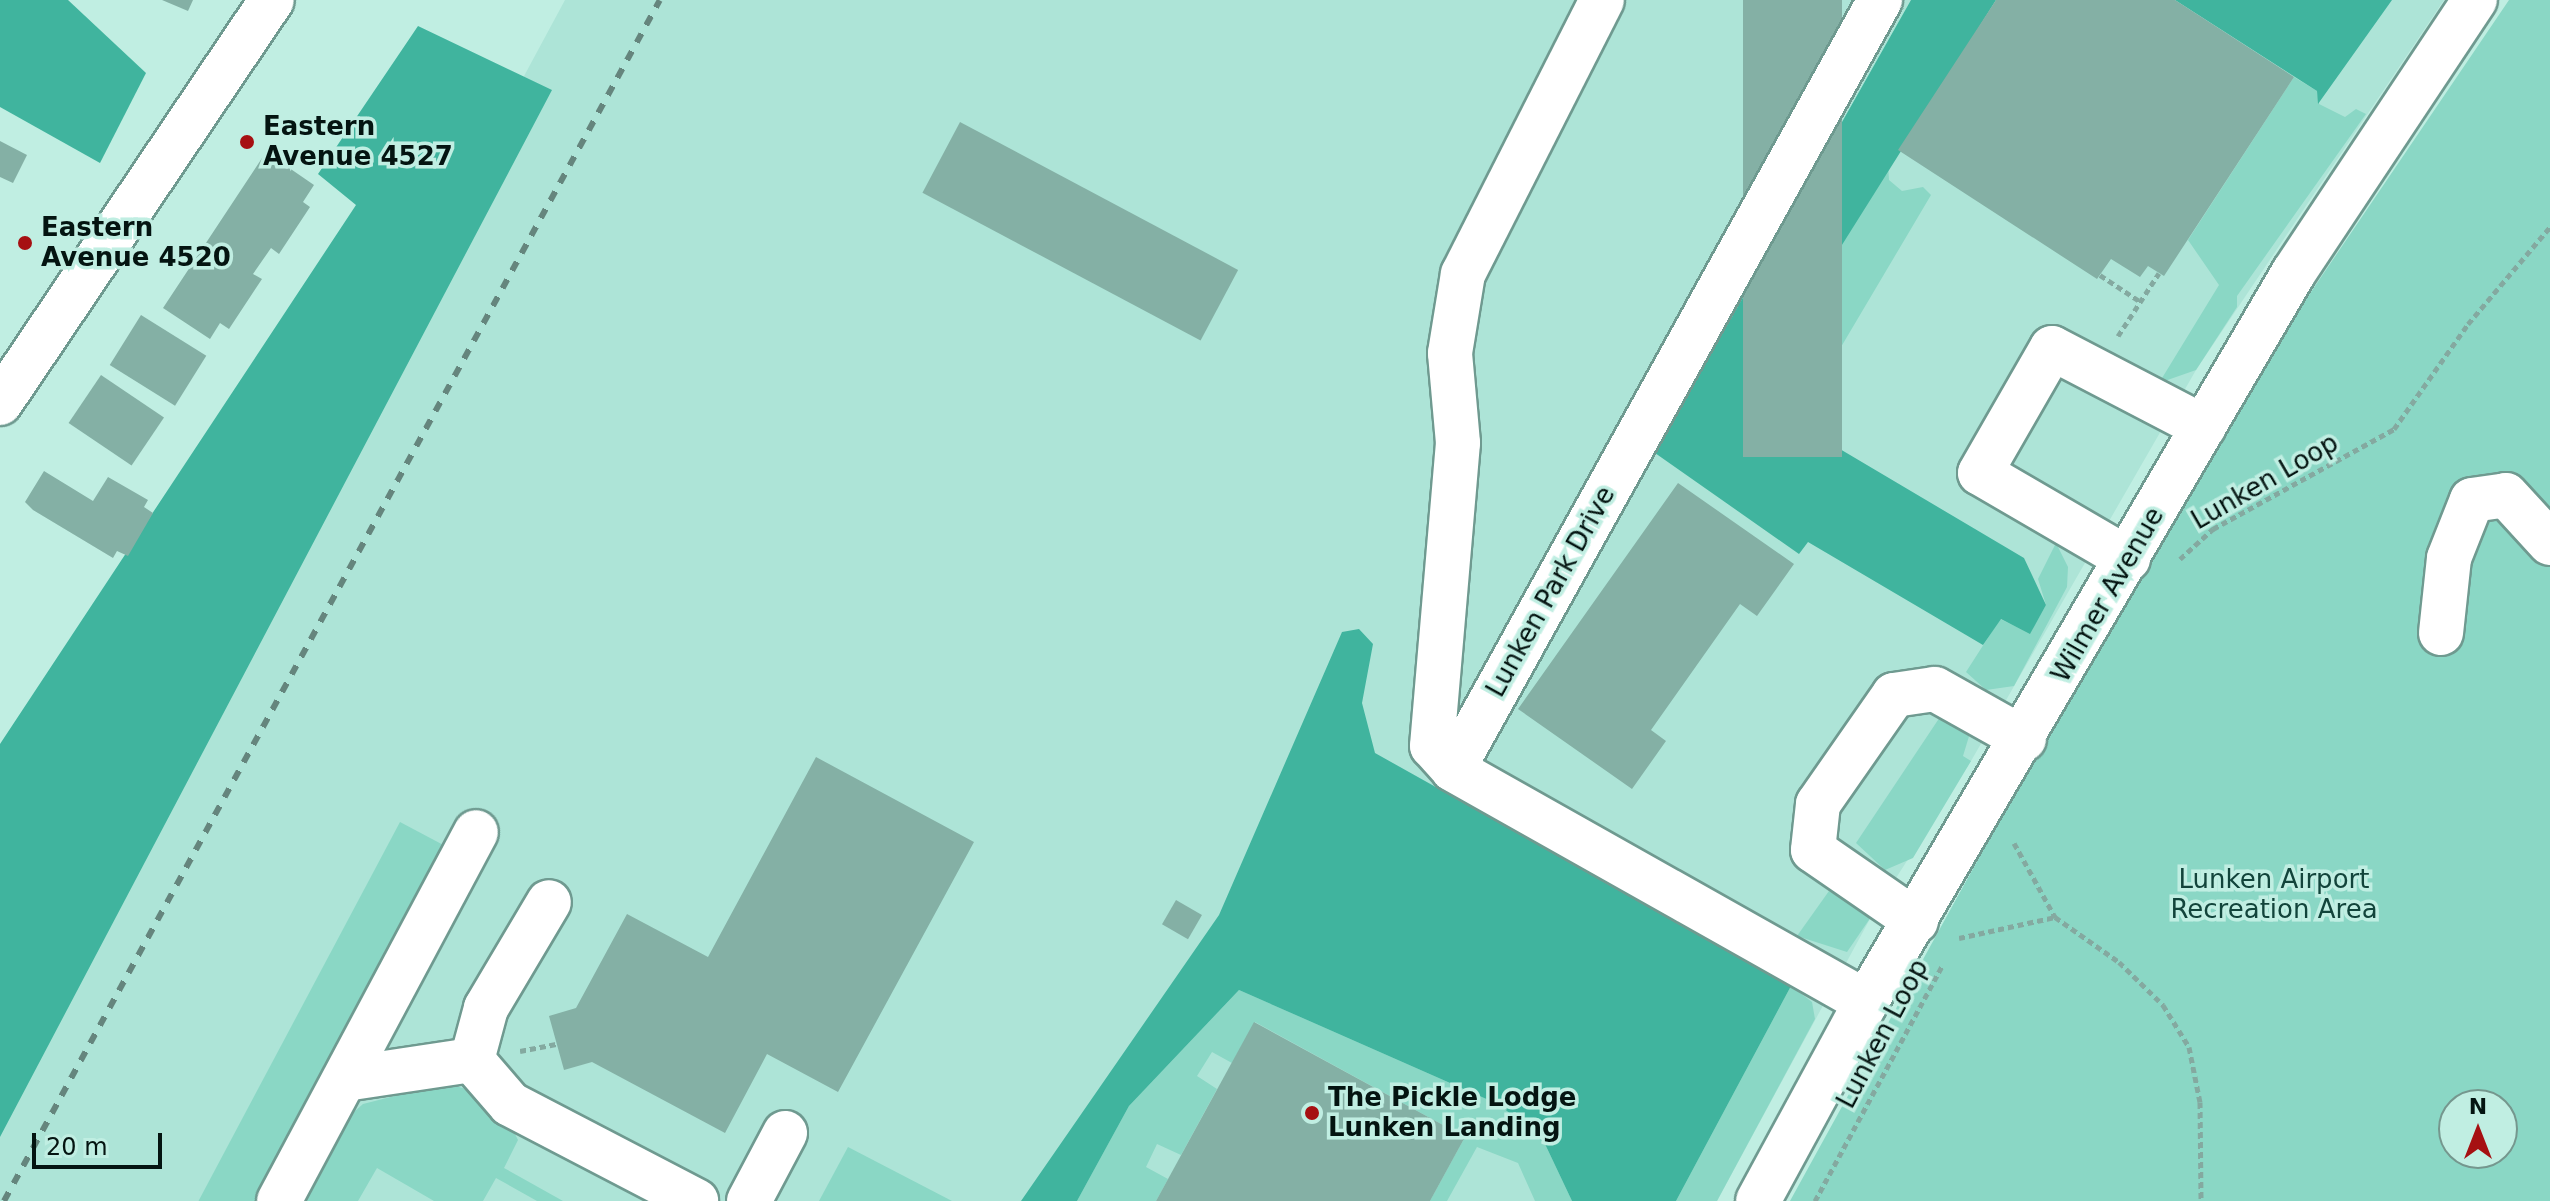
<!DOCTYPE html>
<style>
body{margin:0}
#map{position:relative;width:2550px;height:1201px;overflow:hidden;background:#c0eee2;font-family:"DejaVu Sans",sans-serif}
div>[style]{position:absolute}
.built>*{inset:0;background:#ade4d7}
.green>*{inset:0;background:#8ad7c5;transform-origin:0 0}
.forest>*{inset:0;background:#40b49e}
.building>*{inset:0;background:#84b0a5;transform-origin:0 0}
.path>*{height:5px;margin-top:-2.5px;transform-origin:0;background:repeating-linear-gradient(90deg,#84a9a0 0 6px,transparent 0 10px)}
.roads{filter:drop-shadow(2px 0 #6f9a90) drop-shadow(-2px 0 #6f9a90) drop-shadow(0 2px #6f9a90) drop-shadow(0 -2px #6f9a90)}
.minor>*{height:44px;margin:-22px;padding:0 22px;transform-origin:22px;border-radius:22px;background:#fff}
.major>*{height:44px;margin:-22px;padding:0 22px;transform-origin:22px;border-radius:22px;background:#fff}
.rail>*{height:6px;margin-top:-3px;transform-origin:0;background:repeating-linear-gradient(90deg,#65857d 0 10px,transparent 0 20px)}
.dots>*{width:22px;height:22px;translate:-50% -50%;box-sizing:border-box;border:4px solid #c0eee2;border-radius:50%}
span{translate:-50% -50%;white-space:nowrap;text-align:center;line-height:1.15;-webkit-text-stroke:7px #c0eee2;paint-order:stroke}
.poi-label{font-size:26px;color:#041411;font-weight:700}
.left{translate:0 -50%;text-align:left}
.street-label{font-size:26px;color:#041411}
.park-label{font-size:26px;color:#12443b}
.north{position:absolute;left:2438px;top:1089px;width:80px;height:80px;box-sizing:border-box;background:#c0eee2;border:2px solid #75978e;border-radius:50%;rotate:0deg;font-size:22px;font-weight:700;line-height:32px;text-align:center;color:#041411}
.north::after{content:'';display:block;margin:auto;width:28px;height:36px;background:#a61012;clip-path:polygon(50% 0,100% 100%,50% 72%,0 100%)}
.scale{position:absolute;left:32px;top:1133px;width:130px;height:36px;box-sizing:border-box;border:4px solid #041411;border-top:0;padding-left:10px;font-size:24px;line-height:28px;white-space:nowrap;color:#041411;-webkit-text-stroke:6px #c0eee2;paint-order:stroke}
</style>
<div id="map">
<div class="built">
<i style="clip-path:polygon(565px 0,2444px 0,2196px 370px,1971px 761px,1871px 917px,1717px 1201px,0 1201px,0 1049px)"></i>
</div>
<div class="green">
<i style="clip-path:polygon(evenodd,2509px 0,2550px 0,2550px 1201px,1790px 1201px,2122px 598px,2256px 373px,2509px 0,2454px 1105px,2502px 1105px,2502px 1153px,2454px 1153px,2454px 1105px)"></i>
<i style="clip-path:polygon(2294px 77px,2317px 91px,2319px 104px,2345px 117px,2356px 109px,2366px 114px,2237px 296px,2237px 307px,2196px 370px,2159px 383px,2219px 285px,2188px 240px)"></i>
<i style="clip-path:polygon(1888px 164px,1889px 180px,1902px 191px,1923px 187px,1931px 195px,1825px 374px,1791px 326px)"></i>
<i style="clip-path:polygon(2056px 543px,2068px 567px,2067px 587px,2014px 686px,1986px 690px,1966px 672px,2000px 619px,2030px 633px,2046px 605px,2038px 579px)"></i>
<i style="clip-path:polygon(1940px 717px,1970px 733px,1963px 756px,1971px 761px,1913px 858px,1885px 870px,1856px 843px)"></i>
<i style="left:400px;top:822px;width:55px;height:431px;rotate:28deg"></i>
<i style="clip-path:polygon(1829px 891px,1871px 917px,1847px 952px,1797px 936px)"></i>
<i style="clip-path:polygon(1791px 986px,1812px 1002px,1815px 1019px,1717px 1201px,1676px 1201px)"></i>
<i style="clip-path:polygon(1239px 990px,1500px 1105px,1545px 1144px,1572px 1201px,1535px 1201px,1518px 1163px,1477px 1147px,1447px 1201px,1430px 1201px,1465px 1137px,1255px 1022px,1232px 1063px,1212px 1052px,1197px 1076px,1217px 1089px,1181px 1155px,1157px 1144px,1146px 1167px,1168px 1179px,1156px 1201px,1077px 1201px,1129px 1106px)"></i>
<i style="clip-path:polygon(446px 1083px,469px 1090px,485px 1112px,513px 1130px,518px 1140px,504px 1168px,563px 1201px,537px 1201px,496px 1178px,483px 1201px,434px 1201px,377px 1168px,358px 1201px,303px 1201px,347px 1118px,363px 1104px)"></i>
<i style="clip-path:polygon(848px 1147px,952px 1201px,819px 1201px)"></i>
</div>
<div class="forest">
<i style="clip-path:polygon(0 0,68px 0,146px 73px,100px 163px,0 107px)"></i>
<i style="clip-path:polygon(1911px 0,1996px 0,1791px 326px,1825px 374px,1796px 423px,2024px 558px,2046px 605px,2030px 634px,2001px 619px,1983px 645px,1808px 542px,1799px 554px,1655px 453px)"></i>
<i style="clip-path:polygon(2175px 0,2392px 0,2318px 104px,2317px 91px)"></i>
<i style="clip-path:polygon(418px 26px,552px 90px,0 1137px,0 744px,356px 205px,318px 174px)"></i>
<i style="clip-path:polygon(1359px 629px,1373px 644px,1362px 703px,1375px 753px,1791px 986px,1676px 1201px,1572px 1201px,1545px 1144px,1500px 1105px,1239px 990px,1129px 1106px,1077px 1201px,1021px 1201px,1219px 915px,1342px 632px)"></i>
</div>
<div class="building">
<i style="clip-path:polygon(162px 0,193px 0,188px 11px)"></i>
<i style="left:1743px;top:0;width:99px;height:457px"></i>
<i style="clip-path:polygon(1996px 0,2175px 0,2294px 77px,2164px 276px,2148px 266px,2140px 277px,2111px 259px,2097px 279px,1898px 150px)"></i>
<i style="left:960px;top:122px;width:315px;height:80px;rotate:28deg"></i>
<i style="clip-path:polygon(0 141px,27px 155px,13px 183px,0 177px)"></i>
<i style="clip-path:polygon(266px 152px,314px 185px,303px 202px,310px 207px,279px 254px,271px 248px,253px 274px,262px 279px,229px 329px,220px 323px,210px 339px,163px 308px)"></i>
<i style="left:141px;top:315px;width:77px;height:59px;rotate:32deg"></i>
<i style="left:101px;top:375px;width:76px;height:58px;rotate:34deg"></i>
<i style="clip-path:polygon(44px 471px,93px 501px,108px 477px,148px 500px,144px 507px,153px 513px,128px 556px,117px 551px,113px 558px,33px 510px,25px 502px)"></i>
<i style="clip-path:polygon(1678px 483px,1794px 564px,1757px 616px,1740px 604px,1651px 730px,1666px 741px,1632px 789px,1518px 709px)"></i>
<i style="clip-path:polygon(816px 757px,974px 842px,838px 1092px,767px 1054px,725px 1133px,592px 1062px,564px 1070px,549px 1016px,576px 1008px,627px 914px,708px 957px)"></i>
<i style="left:1176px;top:900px;width:30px;height:28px;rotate:30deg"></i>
<i style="clip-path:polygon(1254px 1022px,1465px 1137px,1430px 1201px,1156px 1201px)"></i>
</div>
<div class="path">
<i style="left:2100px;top:275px;width:49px;rotate:33.4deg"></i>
<i style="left:2118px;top:336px;width:75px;rotate:-56.9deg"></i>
<i style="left:2180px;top:559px;width:45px;rotate:-42.3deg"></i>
<i style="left:2213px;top:529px;width:207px;rotate:-28.9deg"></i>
<i style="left:2394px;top:429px;width:128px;rotate:-54.8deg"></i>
<i style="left:2468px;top:324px;width:127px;rotate:-49.8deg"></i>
<i style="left:2014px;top:843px;width:85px;rotate:61deg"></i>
<i style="left:2055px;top:917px;width:78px;rotate:35.1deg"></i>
<i style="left:2119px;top:962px;width:62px;rotate:44.3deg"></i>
<i style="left:2163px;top:1005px;width:49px;rotate:58.2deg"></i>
<i style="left:2189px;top:1047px;width:56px;rotate:78.7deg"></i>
<i style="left:2200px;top:1102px;width:99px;rotate:89.4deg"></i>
<i style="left:1959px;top:938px;width:98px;rotate:-12.3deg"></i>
<i style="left:520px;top:1051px;width:38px;rotate:-11deg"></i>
<i style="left:1815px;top:1201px;width:269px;rotate:-61.6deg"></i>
</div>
<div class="roads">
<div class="minor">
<i style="left:2128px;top:559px;width:171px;rotate:-149.8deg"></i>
<i style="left:1980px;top:473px;width:144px;rotate:-60.1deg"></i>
<i style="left:2052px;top:348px;width:171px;rotate:27.5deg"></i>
<i style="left:2441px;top:633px;width:75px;rotate:-83.9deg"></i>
<i style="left:2449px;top:558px;width:62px;rotate:-68.4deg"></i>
<i style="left:2472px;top:500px;width:34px;rotate:-8deg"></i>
<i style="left:2506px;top:495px;width:65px;rotate:47.5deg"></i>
<i style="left:1453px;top:769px;width:31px;rotate:-132deg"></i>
<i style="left:1432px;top:746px;width:304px;rotate:-85.1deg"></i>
<i style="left:1458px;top:443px;width:90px;rotate:-95.1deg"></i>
<i style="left:1450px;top:353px;width:80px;rotate:-80.7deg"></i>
<i style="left:1463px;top:274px;width:307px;rotate:-63.1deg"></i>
<i style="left:1916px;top:921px;width:125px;rotate:-145.4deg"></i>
<i style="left:1813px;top:850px;width:46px;rotate:-83.8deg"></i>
<i style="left:1818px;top:804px;width:133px;rotate:-55.1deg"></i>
<i style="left:1894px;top:695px;width:41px;rotate:-8.3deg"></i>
<i style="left:1935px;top:689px;width:102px;rotate:29.3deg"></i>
<i style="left:1866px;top:1002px;width:474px;rotate:-150.6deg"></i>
<i style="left:1453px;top:769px;width:880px;rotate:-60.96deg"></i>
<i style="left:472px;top:1060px;width:54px;rotate:-74.9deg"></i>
<i style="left:486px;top:1008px;width:123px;rotate:-59.3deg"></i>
<i style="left:345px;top:1079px;width:128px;rotate:-8.5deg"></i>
<i style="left:472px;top:1060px;width:58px;rotate:49.2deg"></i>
<i style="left:510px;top:1104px;width:210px;rotate:27.5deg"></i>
<i style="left:279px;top:1201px;width:418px;rotate:-61.9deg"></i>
<i style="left:749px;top:1201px;width:77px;rotate:-62.1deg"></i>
<i style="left:1758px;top:1201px;width:226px;rotate:-61.5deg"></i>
<i style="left:1866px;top:1002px;width:846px;rotate:-59.62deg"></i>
<i style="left:2294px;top:272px;width:327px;rotate:-56.4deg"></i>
</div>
<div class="major">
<i style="left:0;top:403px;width:486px;rotate:-56deg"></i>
</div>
</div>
<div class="rail">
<i style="left:4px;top:1201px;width:1368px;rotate:-61.36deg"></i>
</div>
<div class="dots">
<i style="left:247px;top:142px;background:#a61012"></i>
<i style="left:25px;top:243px;background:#a61012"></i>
<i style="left:1312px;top:1113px;background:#a61012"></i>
</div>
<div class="poi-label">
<span class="left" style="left:263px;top:142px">Eastern<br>Avenue 4527</span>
<span class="left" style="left:41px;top:243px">Eastern<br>Avenue 4520</span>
<span class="left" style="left:1328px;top:1113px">The Pickle Lodge<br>Lunken Landing</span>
</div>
<div class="street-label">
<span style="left:2265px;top:482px;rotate:-30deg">Lunken Loop</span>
<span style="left:1551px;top:592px;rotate:-61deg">Lunken Park Drive</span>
<span style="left:2108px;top:595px;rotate:-60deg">Wilmer Avenue</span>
<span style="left:1883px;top:1034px;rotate:-62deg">Lunken Loop</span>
</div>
<div class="park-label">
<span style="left:2274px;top:895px">Lunken Airport<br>Recreation Area</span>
</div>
<div class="north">N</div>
<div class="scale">20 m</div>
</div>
